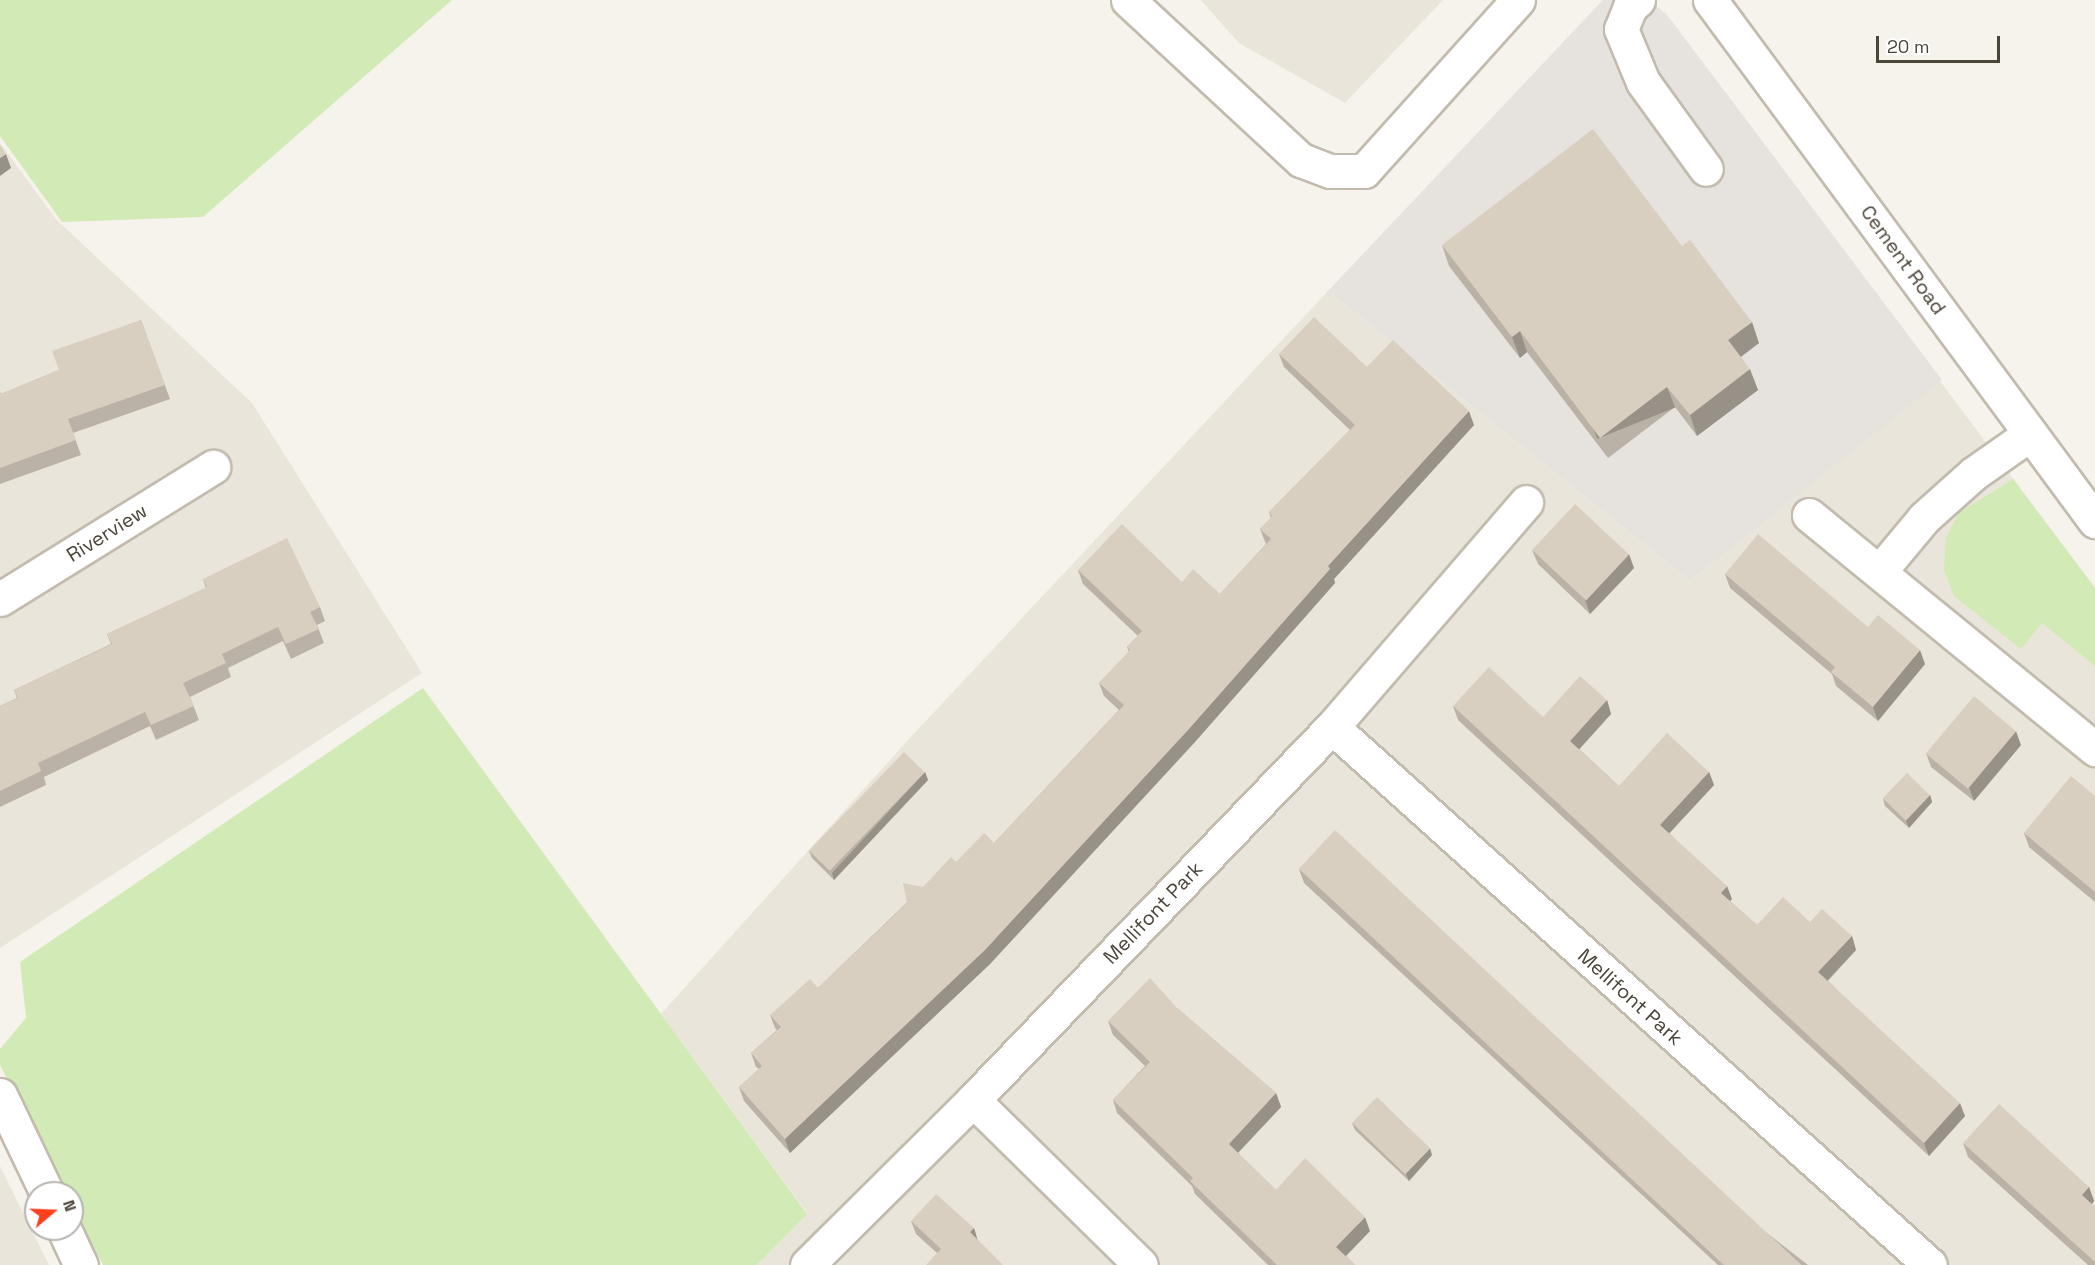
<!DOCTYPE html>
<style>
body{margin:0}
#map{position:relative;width:2095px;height:1265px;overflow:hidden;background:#f6f3ec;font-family:"Space Grotesk",sans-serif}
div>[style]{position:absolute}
.residential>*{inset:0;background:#eae5da}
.industrial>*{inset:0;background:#e6e2dd}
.green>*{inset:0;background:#d2eab5}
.roads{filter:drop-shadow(2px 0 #c2bbae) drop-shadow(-2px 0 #c2bbae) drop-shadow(0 2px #c2bbae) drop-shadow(0 -2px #c2bbae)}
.minor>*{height:33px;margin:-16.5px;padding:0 16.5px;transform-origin:16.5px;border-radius:16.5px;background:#fff}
.wall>*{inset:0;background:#bab2a6}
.shaded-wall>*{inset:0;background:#979187;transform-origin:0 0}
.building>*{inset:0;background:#d8cfc1;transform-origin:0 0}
span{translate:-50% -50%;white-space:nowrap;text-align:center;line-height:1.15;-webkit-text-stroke:4.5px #fff;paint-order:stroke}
.street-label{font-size:20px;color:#4b4439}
.north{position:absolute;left:24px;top:1181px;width:60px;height:60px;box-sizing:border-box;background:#fff;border:2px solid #b7b4b0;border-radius:50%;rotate:71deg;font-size:16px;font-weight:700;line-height:24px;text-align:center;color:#4b4439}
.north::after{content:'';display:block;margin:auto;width:21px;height:27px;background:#fc3f1d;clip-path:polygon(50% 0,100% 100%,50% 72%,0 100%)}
.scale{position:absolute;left:1876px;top:36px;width:124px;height:27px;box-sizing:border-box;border:3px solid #4b4439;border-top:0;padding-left:8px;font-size:18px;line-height:21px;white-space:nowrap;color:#4b4439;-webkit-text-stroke:4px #fff;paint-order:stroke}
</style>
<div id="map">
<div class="residential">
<i style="clip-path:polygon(1201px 0,1443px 0,1345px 103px,1239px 43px)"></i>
<i style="clip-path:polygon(0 143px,56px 219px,252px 403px,422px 673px,0 948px)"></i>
<i style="clip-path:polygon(1328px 291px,1690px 581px,1940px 381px,2095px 588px,2095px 1265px,757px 1265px,807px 1213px,661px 1014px,908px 740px)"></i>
<i style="clip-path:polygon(0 1166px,49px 1265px,0 1265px)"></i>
</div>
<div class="industrial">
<i style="clip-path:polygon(1603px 0,1650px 0,1668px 16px,1942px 380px,1690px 581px,1328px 291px)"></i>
</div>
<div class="green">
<i style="clip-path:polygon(0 0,452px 0,203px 217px,62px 222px,0 136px)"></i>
<i style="clip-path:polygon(2013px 479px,2095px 588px,2095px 666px,2042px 623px,2021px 649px,1954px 596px,1944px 570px,1946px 537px,1959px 513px)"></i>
<i style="clip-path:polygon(423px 688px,807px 1214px,757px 1265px,103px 1265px,72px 1205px,72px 1193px,66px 1193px,0 1065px,0 1049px,26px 1018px,20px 962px)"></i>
</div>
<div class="roads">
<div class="minor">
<i style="left:1128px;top:0;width:236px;rotate:42.8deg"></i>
<i style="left:1301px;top:160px;width:31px;rotate:21deg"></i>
<i style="left:1330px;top:171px;width:34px"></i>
<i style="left:1364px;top:171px;width:230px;rotate:-48deg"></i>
<i style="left:1638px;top:0;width:11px;rotate:139deg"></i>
<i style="left:1630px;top:7px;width:24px;rotate:112deg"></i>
<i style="left:1621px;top:29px;width:57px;rotate:67.5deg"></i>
<i style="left:1643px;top:82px;width:107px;rotate:54.1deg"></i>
<i style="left:1710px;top:0;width:648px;rotate:53.54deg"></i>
<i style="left:1809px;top:515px;width:370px;rotate:39.3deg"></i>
<i style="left:1879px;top:572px;width:70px;rotate:-50.2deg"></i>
<i style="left:1924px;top:518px;width:66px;rotate:-41.9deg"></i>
<i style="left:1973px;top:474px;width:70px;rotate:-35.1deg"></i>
<i style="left:0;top:599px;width:251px;rotate:-31.8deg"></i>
<i style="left:1332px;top:727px;width:804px;rotate:41.98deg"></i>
<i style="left:0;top:1095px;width:109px;rotate:64.4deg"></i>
<i style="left:973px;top:1100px;width:235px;rotate:44.5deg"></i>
<i style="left:64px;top:1229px;width:40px;rotate:65deg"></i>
<i style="left:807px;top:1265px;width:234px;rotate:-44.8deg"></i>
<i style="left:973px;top:1100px;width:518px;rotate:-46.1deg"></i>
<i style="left:1332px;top:727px;width:297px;rotate:-49.2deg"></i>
</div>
</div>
<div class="wall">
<i style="clip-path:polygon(1442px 245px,1682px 246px,1759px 343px,1741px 357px,1758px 390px,1697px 436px,1675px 407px,1608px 458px,1527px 352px,1520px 358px,1449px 266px)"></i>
<i style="clip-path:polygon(141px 320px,170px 399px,73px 433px,81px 455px,0 484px,0 392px,1px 394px,59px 370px)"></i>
<i style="clip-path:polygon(1279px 354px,1367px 367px,1474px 425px,1334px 579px,1335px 583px,1194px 743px,990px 964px,790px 1153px,744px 1101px,739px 1087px,759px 1069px,756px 1067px,751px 1053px,777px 1030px,775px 1028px,770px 1015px,818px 988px,923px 887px,956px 862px,994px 843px,1119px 710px,1104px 696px,1099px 683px,1129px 652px,1127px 647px,1138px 636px,1083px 584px,1078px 570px,1182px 582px,1220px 594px,1266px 544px,1260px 529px,1271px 518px,1269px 512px,1350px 430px,1284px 367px)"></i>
<i style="clip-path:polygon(1532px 550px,1634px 568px,1590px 614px,1538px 564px)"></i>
<i style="clip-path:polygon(1725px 574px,1868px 627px,1925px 664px,1878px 721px,1836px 686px,1832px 674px,1730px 588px)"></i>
<i style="clip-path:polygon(203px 579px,320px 607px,325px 621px,317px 625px,324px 643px,291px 659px,283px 641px,228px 668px,231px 677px,190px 697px,199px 720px,156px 740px,150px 726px,44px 777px,46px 785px,0 807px,0 706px,17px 698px,14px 690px,111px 644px,107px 634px,206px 588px)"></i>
<i style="clip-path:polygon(1607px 700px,1611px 714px,1579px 749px,1619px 786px,1709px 772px,1714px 785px,1669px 833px,1732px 899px,1730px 901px,1757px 925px,1810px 922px,1852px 936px,1856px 950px,1828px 981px,1965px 1116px,1929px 1156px,1458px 720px,1453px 706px,1543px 717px)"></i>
<i style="clip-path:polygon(2021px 745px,1974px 801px,1931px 767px,1926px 753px)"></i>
<i style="clip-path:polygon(925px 772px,928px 780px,834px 880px,812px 858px,809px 851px)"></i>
<i style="clip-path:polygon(1930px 795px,1932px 802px,1909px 828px,1885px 806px,1883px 799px)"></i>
<i style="clip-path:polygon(2095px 796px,2095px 902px,2029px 847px,2024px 833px)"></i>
<i style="clip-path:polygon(1299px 869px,1808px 1265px,1718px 1265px,1304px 883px)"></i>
<i style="clip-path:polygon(1177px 1008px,1276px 1093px,1281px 1107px,1238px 1153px,1276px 1190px,1370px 1231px,1346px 1256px,1355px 1265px,1268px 1265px,1195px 1194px,1192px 1186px,1117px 1113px,1113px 1100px,1145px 1066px,1113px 1035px,1108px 1021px)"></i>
<i style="clip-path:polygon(1352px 1123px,1432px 1155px,1409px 1181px,1355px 1130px)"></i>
<i style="clip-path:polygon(1963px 1143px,2089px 1187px,2094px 1201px,2092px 1204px,2095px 1207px,2095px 1265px,2088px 1265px,1968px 1157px)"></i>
<i style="clip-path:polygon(911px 1221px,974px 1228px,978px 1241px,937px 1253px,916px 1234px)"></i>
</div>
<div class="shaded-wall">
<i style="clip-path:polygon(6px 154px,11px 168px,0 176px,0 158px)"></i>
<i style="clip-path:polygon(1752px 322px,1759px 343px,1735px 361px,1728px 340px)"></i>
<i style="clip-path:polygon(1520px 331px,1527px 352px,1520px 358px,1512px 337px)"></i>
<i style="clip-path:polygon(1750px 369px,1758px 390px,1697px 436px,1690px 415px)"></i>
<i style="left:1667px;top:387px;width:22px;height:84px;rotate:68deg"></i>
<i style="clip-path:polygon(1469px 411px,1474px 425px,1334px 579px,1335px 583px,1194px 743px,990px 964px,790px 1153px,785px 1139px,1328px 566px)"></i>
<i style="clip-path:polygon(1629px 554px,1634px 568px,1590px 614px,1585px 599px)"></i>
<i style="clip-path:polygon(1920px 650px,1925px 664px,1878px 721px,1873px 707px)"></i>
<i style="clip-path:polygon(1607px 700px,1611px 714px,1575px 754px,1570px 741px)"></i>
<i style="clip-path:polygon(2016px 731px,2021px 745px,1974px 801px,1969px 787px)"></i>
<i style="clip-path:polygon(925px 772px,928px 780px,834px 880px,832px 873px)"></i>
<i style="clip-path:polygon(1709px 772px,1714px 785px,1665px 838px,1660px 825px)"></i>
<i style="clip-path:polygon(1930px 795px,1932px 802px,1909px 828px,1906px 821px)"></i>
<i style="clip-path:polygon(1727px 886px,1732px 899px,1726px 906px,1721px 893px)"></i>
<i style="clip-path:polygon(1852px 936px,1856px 950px,1823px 985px,1818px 972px)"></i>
<i style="clip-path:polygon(1276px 1093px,1281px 1107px,1234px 1157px,1229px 1144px)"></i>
<i style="clip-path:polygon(1960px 1103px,1965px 1116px,1929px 1156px,1924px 1143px)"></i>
<i style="clip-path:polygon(1430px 1148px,1432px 1155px,1409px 1181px,1406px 1174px)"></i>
<i style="clip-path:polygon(2089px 1187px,2094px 1201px,2087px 1209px,2082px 1195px)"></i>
<i style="clip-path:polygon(1365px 1217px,1370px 1231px,1341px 1261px,1336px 1247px)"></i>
<i style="clip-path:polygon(974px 1228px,978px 1242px,970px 1232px)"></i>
</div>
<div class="building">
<i style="clip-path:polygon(1593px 129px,1682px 246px,1690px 240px,1752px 322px,1728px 340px,1750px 369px,1690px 415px,1667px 387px,1600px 438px,1520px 331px,1512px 337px,1442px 245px)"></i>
<i style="clip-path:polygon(0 145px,6px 154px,0 158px)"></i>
<i style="clip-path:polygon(1314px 317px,1367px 367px,1393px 340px,1469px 411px,1328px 566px,1330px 569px,1189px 729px,985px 950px,785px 1139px,739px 1087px,762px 1066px,751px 1053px,781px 1027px,770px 1015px,810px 979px,818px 988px,907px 903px,903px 883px,923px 887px,951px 857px,956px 862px,984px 833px,994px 843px,1124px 705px,1099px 683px,1130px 650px,1127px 647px,1142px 631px,1078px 570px,1122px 524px,1182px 582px,1193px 569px,1220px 594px,1271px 539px,1260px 529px,1272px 516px,1269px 512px,1355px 425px,1279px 354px)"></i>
<i style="clip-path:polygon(141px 320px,165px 385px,68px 419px,76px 440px,0 468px,0 392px,0 394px,59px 370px,52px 351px)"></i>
<i style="left:1575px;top:504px;width:74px;height:63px;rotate:43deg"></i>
<i style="clip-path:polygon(1758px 534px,1868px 627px,1878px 615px,1920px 650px,1873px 707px,1831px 672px,1835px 667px,1725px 574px)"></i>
<i style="clip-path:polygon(287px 538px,320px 607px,310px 612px,319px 629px,286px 644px,278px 627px,222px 654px,226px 663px,183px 683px,194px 706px,151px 725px,145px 712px,38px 763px,41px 771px,0 791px,0 706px,18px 698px,14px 690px,112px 644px,107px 634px,207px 587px,203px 579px)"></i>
<i style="clip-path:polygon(1489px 667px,1543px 717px,1580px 676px,1607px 700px,1570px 741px,1619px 786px,1667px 733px,1709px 772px,1660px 825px,1727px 886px,1721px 893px,1757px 925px,1783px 897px,1810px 922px,1822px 909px,1852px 936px,1818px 972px,1960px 1103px,1924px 1143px,1453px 706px)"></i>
<i style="left:1974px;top:696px;width:55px;height:75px;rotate:40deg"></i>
<i style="left:904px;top:752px;width:29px;height:137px;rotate:44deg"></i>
<i style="left:1907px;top:773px;width:32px;height:35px;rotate:44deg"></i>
<i style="clip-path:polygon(2071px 776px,2095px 796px,2095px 892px,2024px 833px)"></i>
<i style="left:1335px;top:830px;width:643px;height:53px;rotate:43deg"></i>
<i style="clip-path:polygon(1150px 978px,1177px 1008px,1276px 1093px,1229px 1144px,1276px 1190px,1305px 1158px,1365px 1217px,1336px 1247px,1355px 1265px,1277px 1265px,1190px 1181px,1193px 1178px,1113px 1100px,1150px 1062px,1108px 1021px)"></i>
<i style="left:1377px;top:1097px;width:74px;height:36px;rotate:44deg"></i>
<i style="clip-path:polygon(1999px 1104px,2089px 1187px,2082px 1195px,2095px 1207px,2095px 1262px,1963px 1143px)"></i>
<i style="clip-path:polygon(936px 1194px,974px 1228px,970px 1232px,1003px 1265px,926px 1265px,941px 1249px,911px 1221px)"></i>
</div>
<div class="street-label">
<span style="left:1903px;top:260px;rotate:54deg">Cement Road</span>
<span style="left:107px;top:533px;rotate:-32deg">Riverview</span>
<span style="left:1153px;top:913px;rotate:-46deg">Mellifont Park</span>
<span style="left:1630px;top:997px;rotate:42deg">Mellifont Park</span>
</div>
<div class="north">N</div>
<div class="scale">20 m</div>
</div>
